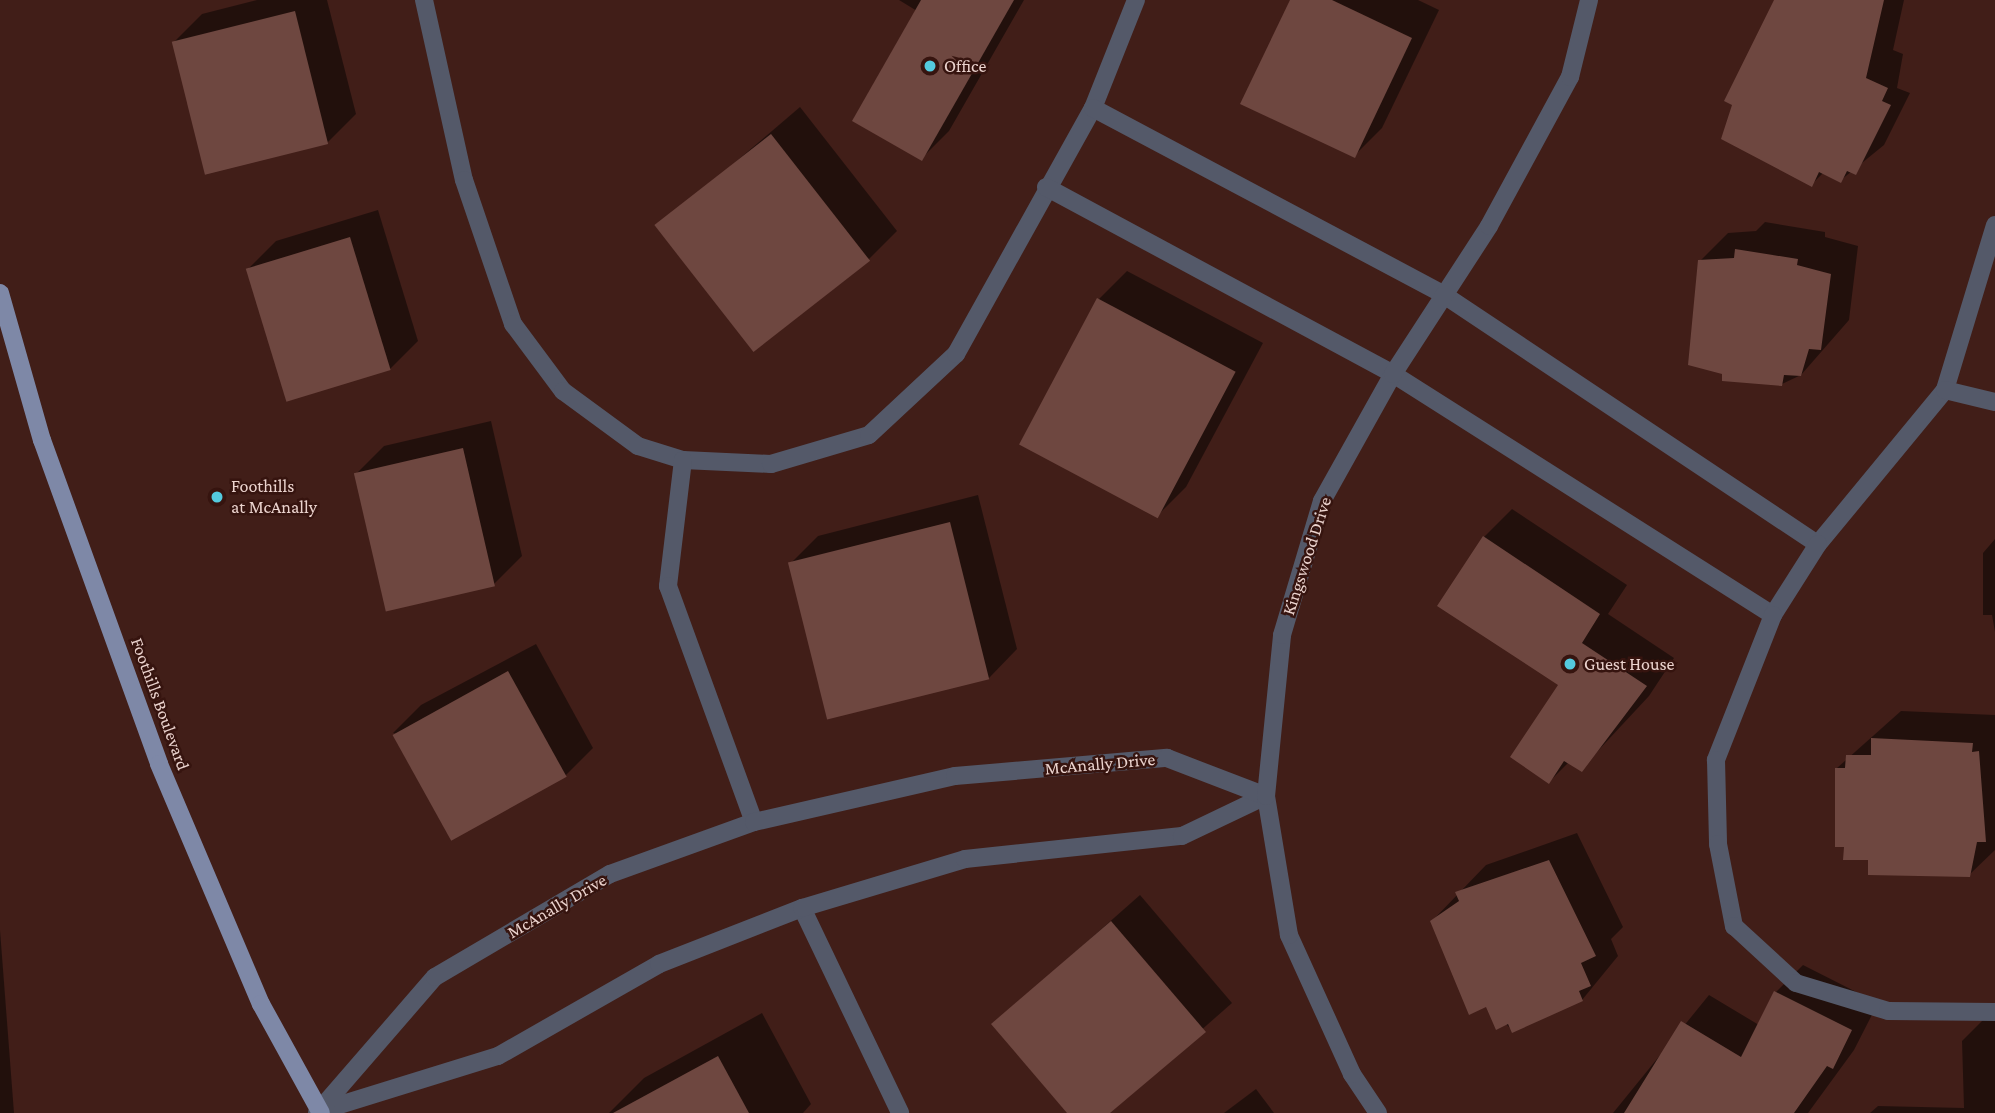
<!DOCTYPE html>
<style>
body{margin:0}
#map{position:relative;width:1995px;height:1113px;overflow:hidden;background:#411e18;font-family:"Crimson Pro",serif}
div>[style]{position:absolute}
.shadow>*{inset:0;background:#0007}
.building>*{inset:0;background:#6e4740;transform-origin:0 0}
.minor>*{height:18px;margin:-9px;padding:0 9px;transform-origin:9px;border-radius:9px;background:#545969}
.major>*{height:18px;margin:-9px;padding:0 9px;transform-origin:9px;border-radius:9px;background:#7e88a7}
.dots>*{width:19px;height:19px;translate:-50% -50%;box-sizing:border-box;border:4px solid #36140f;border-radius:50%}
span{translate:-50% -50%;white-space:nowrap;text-align:center;line-height:1.15;-webkit-text-stroke:5px #36140f;paint-order:stroke}
.poi-label{font-size:18px;color:#ebd3ce}
.left{translate:0 -50%;text-align:left}
.street-label{font-size:18px;color:#ebd3ce}
</style>
<div id="map">
<div class="shadow">
<i style="clip-path:polygon(257px 0,327px 0,356px 114px,328px 142px,174px 42px,202px 14px)"></i>
<i style="clip-path:polygon(899px 0,1024px 0,949px 131px,921px 159px,917px 11px)"></i>
<i style="clip-path:polygon(1292px 0,1418px 0,1439px 10px,1382px 128px,1354px 156px)"></i>
<i style="clip-path:polygon(1780px 0,1904px 0,1893px 50px,1903px 54px,1897px 88px,1910px 93px,1884px 145px,1841px 180px,1824px 172px,1811px 185px,1723px 138px)"></i>
<i style="clip-path:polygon(800px 107px,897px 231px,869px 259px,658px 228px)"></i>
<i style="clip-path:polygon(378px 210px,418px 341px,390px 369px,248px 269px,276px 241px)"></i>
<i style="clip-path:polygon(1765px 222px,1825px 232px,1825px 237px,1858px 246px,1849px 320px,1801px 375px,1782px 384px,1700px 261px,1728px 233px,1756px 231px)"></i>
<i style="clip-path:polygon(1127px 271px,1263px 343px,1186px 487px,1158px 515px,1099px 299px)"></i>
<i style="clip-path:polygon(491px 421px,522px 556px,494px 584px,356px 474px,384px 446px)"></i>
<i style="clip-path:polygon(978px 495px,1017px 649px,989px 678px,789px 565px,818px 536px)"></i>
<i style="clip-path:polygon(1512px 509px,1627px 585px,1608px 614px,1674px 658px,1649px 696px,1581px 769px,1569px 762px,1549px 782px,1560px 684px,1484px 537px)"></i>
<i style="clip-path:polygon(1995px 539px,1995px 632px,1992px 615px,1983px 615px,1983px 553px)"></i>
<i style="clip-path:polygon(536px 644px,593px 748px,565px 776px,393px 733px,421px 705px)"></i>
<i style="clip-path:polygon(1901px 711px,1995px 715px,1995px 850px,1969px 875px,1870px 858px,1837px 768px)"></i>
<i style="clip-path:polygon(1577px 833px,1623px 927px,1611px 939px,1618px 956px,1582px 1000px,1513px 1031px,1487px 1005px,1432px 921px,1486px 865px)"></i>
<i style="clip-path:polygon(1140px 895px,1232px 1003px,1107px 1113px,1070px 1113px,994px 1024px)"></i>
<i style="clip-path:polygon(0 930px,14px 1113px,0 1113px)"></i>
<i style="clip-path:polygon(1803px 965px,1878px 1003px,1854px 1050px,1808px 1113px,1613px 1113px,1709px 995px,1759px 1025px,1776px 992px)"></i>
<i style="clip-path:polygon(762px 1013px,811px 1104px,803px 1113px,609px 1113px,644px 1078px)"></i>
<i style="clip-path:polygon(1989px 1014px,1995px 1014px,1995px 1113px,1870px 1113px,1878px 1106px,1964px 1108px,1962px 1041px)"></i>
<i style="clip-path:polygon(1256px 1089px,1274px 1113px,1224px 1113px)"></i>
</div>
<div class="building">
<i style="clip-path:polygon(921px 0,1014px 0,922px 161px,852px 121px)"></i>
<i style="clip-path:polygon(1290px 0,1332px 0,1412px 38px,1355px 158px,1240px 104px)"></i>
<i style="clip-path:polygon(1774px 0,1884px 0,1866px 78px,1888px 88px,1882px 101px,1891px 105px,1856px 175px,1847px 171px,1841px 183px,1819px 172px,1812px 187px,1721px 139px,1732px 105px,1724px 101px)"></i>
<i style="left:295px;top:11px;width:137px;height:127px;rotate:76deg"></i>
<i style="left:771px;top:134px;width:161px;height:148px;rotate:52deg"></i>
<i style="left:350px;top:237px;width:139px;height:109px;rotate:73deg"></i>
<i style="clip-path:polygon(1735px 249px,1798px 259px,1797px 265px,1831px 274px,1821px 350px,1809px 349px,1801px 376px,1784px 375px,1782px 386px,1722px 381px,1722px 374px,1688px 365px,1698px 260px,1734px 258px)"></i>
<i style="left:1097px;top:298px;width:157px;height:166px;rotate:28deg"></i>
<i style="left:463px;top:448px;width:142px;height:112px;rotate:77deg"></i>
<i style="left:950px;top:522px;width:162px;height:167px;rotate:76deg"></i>
<i style="clip-path:polygon(1483px 536px,1600px 614px,1582px 643px,1647px 686px,1582px 772px,1564px 761px,1549px 784px,1510px 757px,1558px 685px,1437px 606px)"></i>
<i style="left:508px;top:671px;width:121px;height:132px;rotate:61deg"></i>
<i style="clip-path:polygon(1871px 738px,1973px 743px,1972px 752px,1979px 751px,1986px 842px,1977px 842px,1970px 877px,1868px 875px,1868px 860px,1843px 860px,1844px 847px,1835px 847px,1835px 768px,1845px 768px,1846px 755px,1871px 755px)"></i>
<i style="clip-path:polygon(1549px 860px,1596px 956px,1581px 963px,1591px 986px,1579px 991px,1583px 1001px,1512px 1033px,1508px 1024px,1496px 1030px,1486px 1007px,1469px 1015px,1430px 921px,1459px 901px,1455px 892px)"></i>
<i style="clip-path:polygon(1111px 921px,1206px 1032px,1110px 1113px,1067px 1113px,991px 1024px)"></i>
<i style="clip-path:polygon(1774px 991px,1852px 1030px,1833px 1069px,1827px 1066px,1794px 1113px,1624px 1113px,1681px 1021px,1741px 1057px)"></i>
<i style="clip-path:polygon(718px 1056px,749px 1113px,613px 1113px)"></i>
</div>
<div class="minor">
<i style="left:424px;top:0;width:184px;rotate:77.5deg"></i>
<i style="left:464px;top:180px;width:152px;rotate:71.2deg"></i>
<i style="left:513px;top:324px;width:84px;rotate:53.3deg"></i>
<i style="left:563px;top:391px;width:93px;rotate:36.3deg"></i>
<i style="left:638px;top:446px;width:47px;rotate:17.3deg"></i>
<i style="left:683px;top:460px;width:88px;rotate:2.6deg"></i>
<i style="left:771px;top:464px;width:102px;rotate:-16.5deg"></i>
<i style="left:869px;top:435px;width:119px;rotate:-43deg"></i>
<i style="left:956px;top:354px;width:282px;rotate:-60.9deg"></i>
<i style="left:1093px;top:108px;width:116px;rotate:-68.3deg"></i>
<i style="left:1093px;top:108px;width:398px;rotate:28deg"></i>
<i style="left:1444px;top:295px;width:449px;rotate:33.7deg"></i>
<i style="left:1046px;top:187px;width:394px;rotate:28.3deg"></i>
<i style="left:1393px;top:374px;width:450px;rotate:32.4deg"></i>
<i style="left:1995px;top:225px;width:172px;rotate:106.9deg"></i>
<i style="left:1945px;top:390px;width:200px;rotate:129.5deg"></i>
<i style="left:1818px;top:544px;width:84px;rotate:122.4deg"></i>
<i style="left:1773px;top:615px;width:156px;rotate:111.5deg"></i>
<i style="left:1716px;top:760px;width:84px;rotate:88.6deg"></i>
<i style="left:1718px;top:844px;width:84px;rotate:79deg"></i>
<i style="left:1734px;top:926px;width:84px;rotate:42.6deg"></i>
<i style="left:1796px;top:983px;width:96px;rotate:16.9deg"></i>
<i style="left:1888px;top:1011px;width:107px;rotate:0.5deg"></i>
<i style="left:1945px;top:390px;width:51px;rotate:13.5deg"></i>
<i style="left:683px;top:460px;width:127px;rotate:96.8deg"></i>
<i style="left:668px;top:586px;width:251px;rotate:70deg"></i>
<i style="left:802px;top:908px;width:227px;rotate:64.4deg"></i>
<i style="left:320px;top:1111px;width:186px;rotate:-17.2deg"></i>
<i style="left:498px;top:1056px;width:185px;rotate:-29.7deg"></i>
<i style="left:659px;top:964px;width:154px;rotate:-21.4deg"></i>
<i style="left:802px;top:908px;width:170px;rotate:-16.7deg"></i>
<i style="left:965px;top:859px;width:218px;rotate:-6.1deg"></i>
<i style="left:1182px;top:836px;width:93px;rotate:-25.5deg"></i>
<i style="left:317px;top:1113px;width:180px;rotate:-49.1deg"></i>
<i style="left:435px;top:977px;width:203px;rotate:-30.5deg"></i>
<i style="left:610px;top:874px;width:153px;rotate:-19.9deg"></i>
<i style="left:754px;top:822px;width:206px;rotate:-12.9deg"></i>
<i style="left:955px;top:776px;width:213px;rotate:-4.9deg"></i>
<i style="left:1167px;top:758px;width:106px;rotate:21deg"></i>
<i style="left:1378px;top:1113px;width:47px;rotate:-123.7deg"></i>
<i style="left:1352px;top:1074px;width:153px;rotate:-114.4deg"></i>
<i style="left:1289px;top:935px;width:141px;rotate:-99.4deg"></i>
<i style="left:1266px;top:796px;width:162px;rotate:-84.3deg"></i>
<i style="left:1282px;top:635px;width:140px;rotate:-73.4deg"></i>
<i style="left:1322px;top:501px;width:145px;rotate:-60.8deg"></i>
<i style="left:1393px;top:374px;width:176px;rotate:-57deg"></i>
<i style="left:1489px;top:226px;width:170px;rotate:-61.5deg"></i>
<i style="left:1570px;top:77px;width:79px;rotate:-76.1deg"></i>
</div>
<div class="major">
<i style="left:0;top:293px;width:153px;rotate:74.1deg"></i>
<i style="left:42px;top:440px;width:344px;rotate:70.1deg"></i>
<i style="left:159px;top:764px;width:261px;rotate:67deg"></i>
<i style="left:261px;top:1004px;width:124px;rotate:61.2deg"></i>
</div>
<div class="dots">
<i style="left:930px;top:66px;background:#54cade"></i>
<i style="left:217px;top:497px;background:#54cade"></i>
<i style="left:1570px;top:664px;background:#54cade"></i>
</div>
<div class="poi-label">
<span class="left" style="left:944px;top:66px">Office</span>
<span class="left" style="left:231px;top:497px">Foothills<br>at McAnally</span>
<span class="left" style="left:1584px;top:664px">Guest House</span>
</div>
<div class="street-label">
<span style="left:1307px;top:556px;rotate:-72deg">Kingswood Drive</span>
<span style="left:160px;top:704px;rotate:70deg">Foothills Boulevard</span>
<span style="left:1100px;top:764px;rotate:-5deg">McAnally Drive</span>
<span style="left:557px;top:906px;rotate:-30deg">McAnally Drive</span>
</div>
</div>
